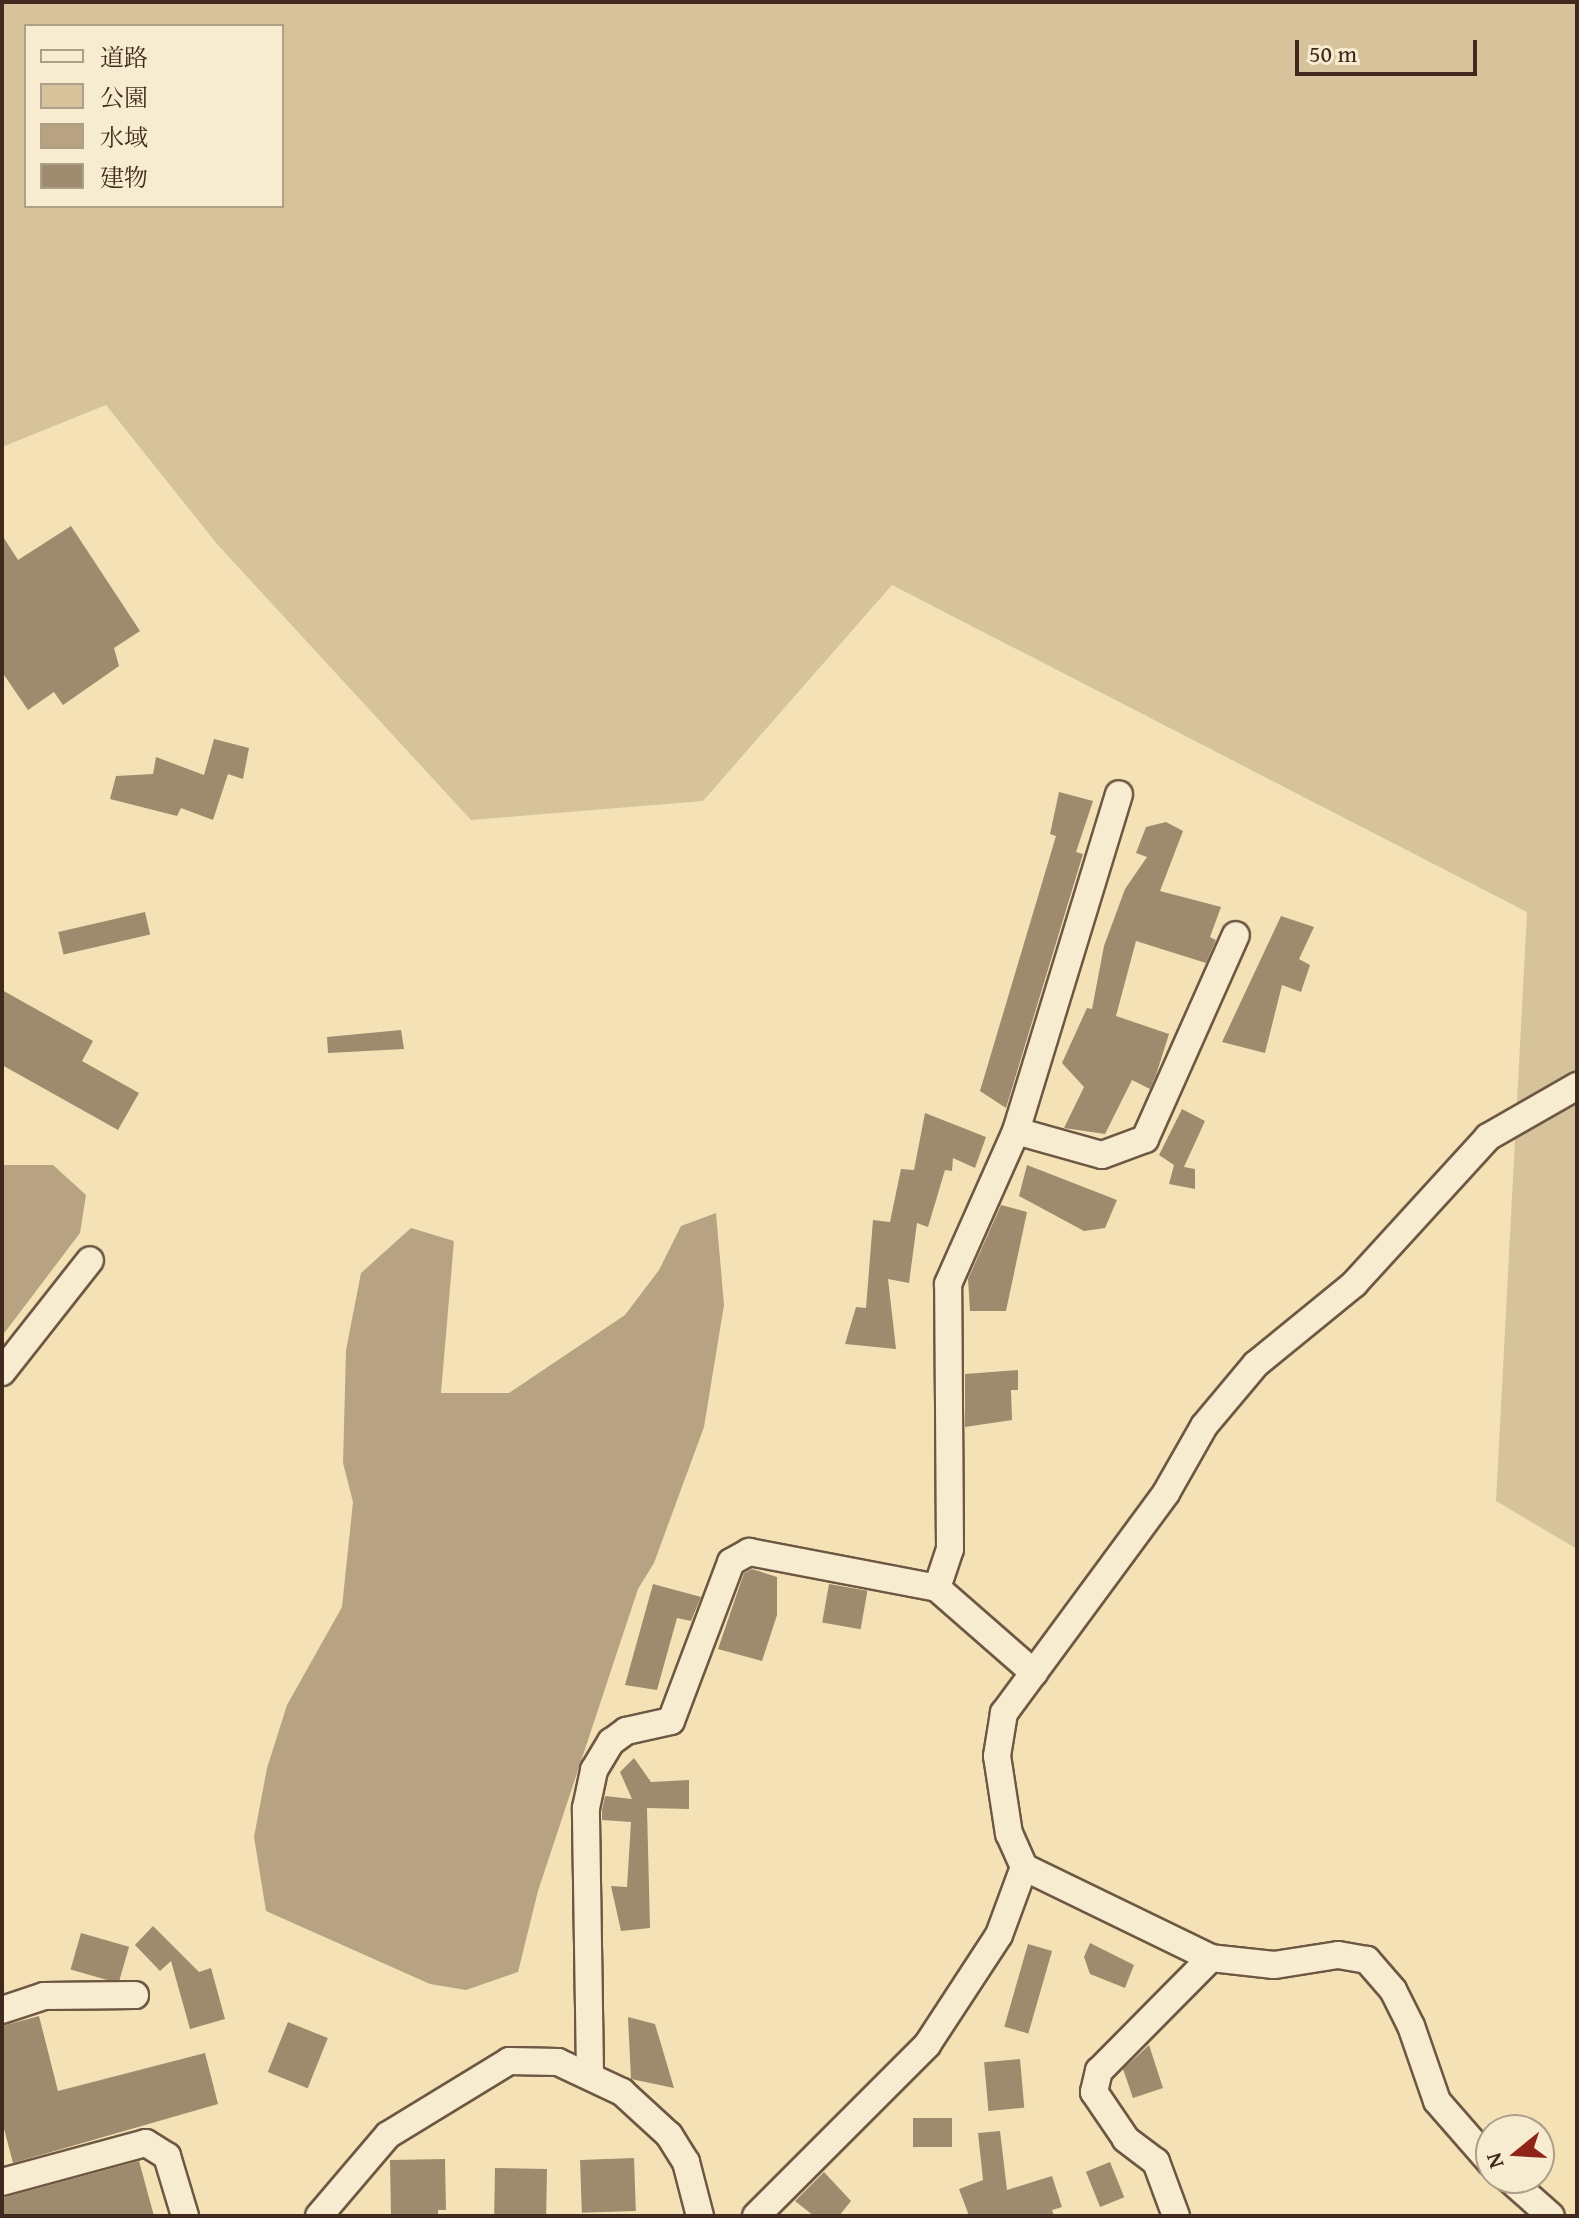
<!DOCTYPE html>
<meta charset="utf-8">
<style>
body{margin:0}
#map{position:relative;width:1579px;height:2218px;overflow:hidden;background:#f4e2b6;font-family:"Gentium Book Plus","Noto Serif JP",serif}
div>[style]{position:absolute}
.green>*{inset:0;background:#d6c39c}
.water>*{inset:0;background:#b7a382}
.building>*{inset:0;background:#9e8a6d;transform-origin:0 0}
.roads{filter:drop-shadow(2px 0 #6e5843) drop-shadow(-2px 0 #6e5843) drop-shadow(0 2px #6e5843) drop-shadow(0 -2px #6e5843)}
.minor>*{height:26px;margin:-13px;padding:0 13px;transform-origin:13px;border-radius:13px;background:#f8ecd0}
span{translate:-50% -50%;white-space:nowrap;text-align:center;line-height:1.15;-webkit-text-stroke:7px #f8ecd0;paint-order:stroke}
.frame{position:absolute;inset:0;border:4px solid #412a1d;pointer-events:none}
.legend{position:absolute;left:24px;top:24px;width:260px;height:184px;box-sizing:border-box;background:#f8ecd0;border:2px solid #af9e88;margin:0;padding:10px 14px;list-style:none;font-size:24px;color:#412a1d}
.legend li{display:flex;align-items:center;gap:16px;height:40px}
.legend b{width:40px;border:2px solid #af9e88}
.north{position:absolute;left:1475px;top:2114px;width:80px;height:80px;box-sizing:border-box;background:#f8ecd0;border:2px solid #af9e88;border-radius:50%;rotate:252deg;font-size:22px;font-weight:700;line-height:32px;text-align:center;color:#412a1d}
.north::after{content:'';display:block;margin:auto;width:28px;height:36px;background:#8f2418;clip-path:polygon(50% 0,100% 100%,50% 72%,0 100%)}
.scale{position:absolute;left:1295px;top:40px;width:182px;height:36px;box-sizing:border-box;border:4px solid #412a1d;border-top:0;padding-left:10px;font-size:24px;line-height:28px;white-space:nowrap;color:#412a1d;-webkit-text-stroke:6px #f8ecd0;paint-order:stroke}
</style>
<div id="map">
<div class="green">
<i style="clip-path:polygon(evenodd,2px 2px,1577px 2px,1577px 1549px,1496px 1501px,1527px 912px,892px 585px,703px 801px,471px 820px,217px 544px,106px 405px,2px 447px,2px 2px,26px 26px,282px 26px,282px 206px,26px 206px,26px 26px)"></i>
</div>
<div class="water">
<i style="clip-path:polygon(2px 1165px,53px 1165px,86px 1195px,80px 1233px,2px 1336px)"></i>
<i style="clip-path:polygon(716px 1213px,724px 1305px,704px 1427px,654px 1563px,638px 1589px,538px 1891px,518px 1972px,466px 1990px,430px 1984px,266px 1911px,254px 1837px,267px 1768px,287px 1705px,342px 1607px,353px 1502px,343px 1463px,346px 1350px,361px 1273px,411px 1228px,454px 1241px,441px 1393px,509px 1393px,625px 1315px,659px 1270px,681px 1226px)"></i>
</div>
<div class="building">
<i style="clip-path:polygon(71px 526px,140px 631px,114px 648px,119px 666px,63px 705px,54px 692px,28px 710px,2px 672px,2px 535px,18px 560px)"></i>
<i style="clip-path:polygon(214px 739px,249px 748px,243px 779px,228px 774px,213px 820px,181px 808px,177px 816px,110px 799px,116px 776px,153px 774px,156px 757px,204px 775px)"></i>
<i style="clip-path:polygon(1059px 792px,1093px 801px,1076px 852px,1083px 854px,1006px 1108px,980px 1091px,1056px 836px,1050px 834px)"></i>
<i style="clip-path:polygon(1166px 822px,1183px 831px,1160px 891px,1221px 907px,1210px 937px,1216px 940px,1206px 963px,1136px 941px,1116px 1016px,1169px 1034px,1156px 1075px,1150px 1089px,1132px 1080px,1105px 1134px,1064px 1128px,1084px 1087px,1062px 1063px,1087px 1008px,1092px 1009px,1104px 946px,1125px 889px,1147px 857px,1136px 853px,1146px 827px)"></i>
<i style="left:145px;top:912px;width:23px;height:89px;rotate:77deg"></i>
<i style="clip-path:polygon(1281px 916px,1314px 927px,1299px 959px,1310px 965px,1301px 992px,1282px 985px,1265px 1053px,1222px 1042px)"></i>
<i style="clip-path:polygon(2px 990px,93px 1041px,82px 1061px,139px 1093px,118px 1130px,2px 1065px)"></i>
<i style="clip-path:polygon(401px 1030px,404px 1049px,328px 1053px,327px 1037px)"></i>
<i style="clip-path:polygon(1182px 1109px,1205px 1121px,1184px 1167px,1195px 1169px,1195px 1189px,1169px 1184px,1174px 1165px,1159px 1155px)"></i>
<i style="clip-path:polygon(925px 1113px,986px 1137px,975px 1168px,953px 1158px,952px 1171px,945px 1170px,928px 1227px,917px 1223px,909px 1283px,888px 1279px,896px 1349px,845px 1344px,856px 1307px,866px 1308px,873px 1220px,890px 1222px,901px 1169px,914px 1170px)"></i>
<i style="clip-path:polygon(1027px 1165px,1117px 1200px,1105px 1228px,1084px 1231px,1019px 1196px)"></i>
<i style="clip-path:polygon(1001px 1205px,1027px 1212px,1006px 1311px,970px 1311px,968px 1279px)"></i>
<i style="clip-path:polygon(1018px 1370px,1018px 1390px,1011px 1390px,1012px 1420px,965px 1427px,965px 1374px)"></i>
<i style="clip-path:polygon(752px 1569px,777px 1577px,777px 1615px,762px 1661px,718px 1649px,744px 1573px)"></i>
<i style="clip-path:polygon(653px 1584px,701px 1597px,691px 1621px,677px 1618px,657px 1690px,625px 1685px)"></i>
<i style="left:829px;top:1584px;width:39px;height:39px;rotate:10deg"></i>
<i style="clip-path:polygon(634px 1758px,651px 1782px,689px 1780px,689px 1809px,647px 1808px,650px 1928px,621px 1931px,611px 1886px,627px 1887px,631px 1822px,602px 1820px,602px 1810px,605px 1796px,632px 1799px,620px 1772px)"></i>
<i style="clip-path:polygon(153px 1926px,199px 1972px,211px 1968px,225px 2019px,190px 2029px,171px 1961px,160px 1971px,135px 1945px)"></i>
<i style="left:81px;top:1933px;width:50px;height:38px;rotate:16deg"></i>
<i style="clip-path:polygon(1090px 1943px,1134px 1965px,1125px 1988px,1090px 1974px,1084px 1957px)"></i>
<i style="left:1028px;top:1944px;width:25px;height:86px;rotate:16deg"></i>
<i style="clip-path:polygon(39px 2016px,58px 2091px,205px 2053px,218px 2104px,13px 2163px,2px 2121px,2px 2026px)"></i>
<i style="clip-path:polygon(628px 2017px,655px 2024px,674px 2088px,631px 2079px)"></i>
<i style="left:288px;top:2022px;width:43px;height:54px;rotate:22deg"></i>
<i style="clip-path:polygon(1149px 2045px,1163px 2088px,1133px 2098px,1123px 2069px)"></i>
<i style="left:1020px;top:2059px;width:49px;height:36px;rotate:85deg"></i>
<i style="left:952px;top:2118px;width:29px;height:39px;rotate:90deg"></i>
<i style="clip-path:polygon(1000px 2131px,1007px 2190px,1052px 2176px,1062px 2207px,1052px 2210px,1054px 2216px,969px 2216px,959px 2189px,983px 2180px,978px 2133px)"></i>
<i style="left:634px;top:2158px;width:53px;height:54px;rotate:88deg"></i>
<i style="clip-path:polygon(445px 2159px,446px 2210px,438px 2210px,438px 2216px,391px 2216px,390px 2160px)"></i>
<i style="clip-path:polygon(139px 2161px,154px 2216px,2px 2216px,2px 2198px)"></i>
<i style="left:1110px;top:2162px;width:38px;height:26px;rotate:68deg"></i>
<i style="left:495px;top:2168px;width:52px;height:48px;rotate:1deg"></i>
<i style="clip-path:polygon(824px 2172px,851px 2201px,839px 2216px,814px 2216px,795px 2201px)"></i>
</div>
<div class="roads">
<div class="minor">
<i style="left:1016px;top:1131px;width:89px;rotate:15.6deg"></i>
<i style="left:1102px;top:1155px;width:46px;rotate:-20.4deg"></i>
<i style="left:1145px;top:1139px;width:223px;rotate:-66deg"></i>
<i style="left:2px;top:1372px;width:142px;rotate:-51.8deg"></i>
<i style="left:937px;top:1588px;width:41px;rotate:-71.6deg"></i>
<i style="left:950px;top:1549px;width:265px;rotate:-90.4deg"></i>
<i style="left:948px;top:1284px;width:167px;rotate:-66deg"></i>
<i style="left:1016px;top:1131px;width:352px;rotate:-73deg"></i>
<i style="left:2px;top:2010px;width:44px;rotate:-18.4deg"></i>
<i style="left:44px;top:1996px;width:91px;rotate:-0.6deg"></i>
<i style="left:590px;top:2072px;width:264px;rotate:-90.9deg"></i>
<i style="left:586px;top:1808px;width:39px;rotate:-78deg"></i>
<i style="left:594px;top:1770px;width:33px;rotate:-59deg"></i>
<i style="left:611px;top:1742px;width:19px;rotate:-36deg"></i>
<i style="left:626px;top:1731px;width:46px;rotate:-12.5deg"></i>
<i style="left:671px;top:1721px;width:170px;rotate:-69.3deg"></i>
<i style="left:731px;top:1562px;width:21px;rotate:-29deg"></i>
<i style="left:749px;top:1552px;width:191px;rotate:10.8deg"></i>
<i style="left:937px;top:1588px;width:129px;rotate:41.2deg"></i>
<i style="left:1491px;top:2163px;width:82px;rotate:-131.1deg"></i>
<i style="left:1437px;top:2101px;width:79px;rotate:-109.1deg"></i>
<i style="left:1411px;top:2026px;width:40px;rotate:-116.6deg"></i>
<i style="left:1393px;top:1990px;width:40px;rotate:-131deg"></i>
<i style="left:1367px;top:1960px;width:29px;rotate:-170deg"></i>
<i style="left:1338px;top:1955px;width:65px;rotate:171.1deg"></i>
<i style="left:1274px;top:1965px;width:63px;rotate:-173.7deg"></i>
<i style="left:1211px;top:1958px;width:208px;rotate:-154.1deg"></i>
<i style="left:1024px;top:1867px;width:36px;rotate:-114deg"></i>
<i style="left:1009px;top:1834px;width:79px;rotate:-98.7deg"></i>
<i style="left:997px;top:1756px;width:44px;rotate:-80.8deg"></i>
<i style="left:1004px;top:1713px;width:273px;rotate:-53.6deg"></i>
<i style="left:1166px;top:1493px;width:77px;rotate:-60.4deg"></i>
<i style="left:1204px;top:1426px;width:81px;rotate:-50deg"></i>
<i style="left:1256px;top:1364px;width:127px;rotate:-39.2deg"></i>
<i style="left:1354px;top:1284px;width:199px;rotate:-47.6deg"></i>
<i style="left:1488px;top:1137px;width:103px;rotate:-29.8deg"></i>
<i style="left:1508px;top:2178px;width:57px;rotate:41.5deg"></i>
<i style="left:2px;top:2182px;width:149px;rotate:-15.2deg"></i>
<i style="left:146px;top:2143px;width:25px;rotate:32deg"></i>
<i style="left:167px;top:2156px;width:63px;rotate:73.3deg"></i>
<i style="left:319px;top:2216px;width:106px;rotate:-49.6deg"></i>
<i style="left:388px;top:2135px;width:142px;rotate:-31.4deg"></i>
<i style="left:509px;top:2061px;width:49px;rotate:1.2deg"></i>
<i style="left:558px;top:2062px;width:71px;rotate:25.1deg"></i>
<i style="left:622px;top:2092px;width:64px;rotate:42.5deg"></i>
<i style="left:669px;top:2135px;width:32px;rotate:58deg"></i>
<i style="left:686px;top:2162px;width:56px;rotate:75.5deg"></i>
<i style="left:756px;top:2216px;width:242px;rotate:-45deg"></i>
<i style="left:927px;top:2045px;width:131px;rotate:-56.8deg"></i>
<i style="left:999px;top:1935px;width:72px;rotate:-69.8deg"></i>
<i style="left:1176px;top:2216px;width:58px;rotate:-110.3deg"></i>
<i style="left:1156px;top:2162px;width:38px;rotate:-143deg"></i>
<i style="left:1126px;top:2139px;width:57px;rotate:-124.2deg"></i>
<i style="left:1094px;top:2092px;width:22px;rotate:-77deg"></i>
<i style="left:1099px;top:2071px;width:159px;rotate:-45.3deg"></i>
</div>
</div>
<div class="frame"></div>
<ul class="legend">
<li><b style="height:10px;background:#f8ecd0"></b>道路</li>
<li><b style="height:22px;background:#d6c39c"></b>公園</li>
<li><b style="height:22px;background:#b7a382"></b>水域</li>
<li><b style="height:22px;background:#9e8a6d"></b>建物</li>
</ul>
<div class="north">N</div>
<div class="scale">50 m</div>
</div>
